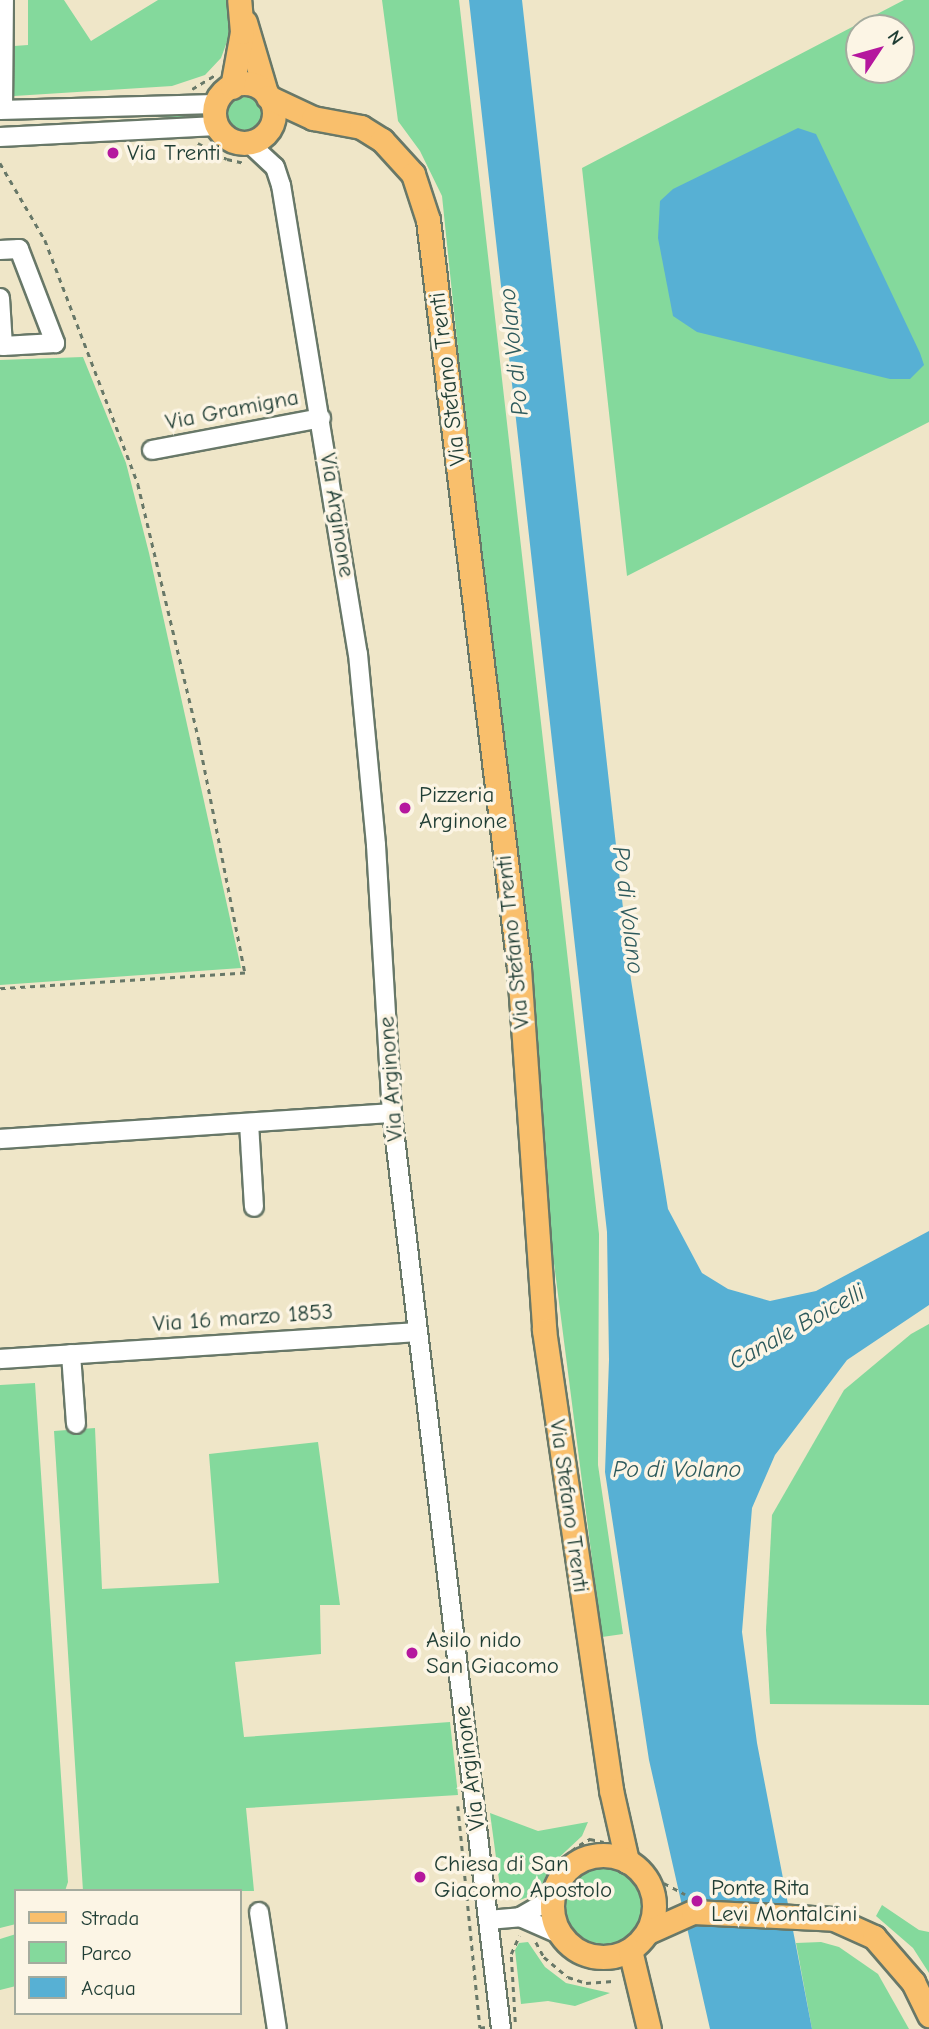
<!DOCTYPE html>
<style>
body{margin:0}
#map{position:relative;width:929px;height:2029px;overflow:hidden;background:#efe6c8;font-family:"Comic Neue",sans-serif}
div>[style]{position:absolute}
.green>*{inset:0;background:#84d99c;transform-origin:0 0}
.round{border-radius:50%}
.water>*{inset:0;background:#57b0d4}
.path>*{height:2.5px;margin-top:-1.25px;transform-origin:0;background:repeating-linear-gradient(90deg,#687868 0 5px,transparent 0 10px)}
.roads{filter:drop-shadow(2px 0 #687868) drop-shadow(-2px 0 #687868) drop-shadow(0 2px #687868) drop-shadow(0 -2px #687868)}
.minor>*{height:18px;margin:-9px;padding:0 9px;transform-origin:9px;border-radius:9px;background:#fff}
.major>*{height:23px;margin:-11.5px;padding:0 11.5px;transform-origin:11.5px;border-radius:11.5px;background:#f9bf6c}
.major>.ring{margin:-11.5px;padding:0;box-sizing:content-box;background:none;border:23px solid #f9bf6c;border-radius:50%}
.dots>*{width:19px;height:19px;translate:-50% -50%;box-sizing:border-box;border:4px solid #fcf5e5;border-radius:50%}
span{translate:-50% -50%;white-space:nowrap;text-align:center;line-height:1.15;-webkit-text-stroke:7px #fcf5e5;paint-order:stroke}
.poi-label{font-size:23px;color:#1f3d34}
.left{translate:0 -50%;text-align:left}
.street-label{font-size:23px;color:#1f3d34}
.water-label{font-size:24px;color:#2d5a5c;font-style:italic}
.legend{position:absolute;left:14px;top:1889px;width:228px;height:126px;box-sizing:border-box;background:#fcf5e5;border:2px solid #a4ab9e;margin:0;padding:9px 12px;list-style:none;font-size:21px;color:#1f3d34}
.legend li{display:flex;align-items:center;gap:14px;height:35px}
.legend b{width:35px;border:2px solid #a4ab9e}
.north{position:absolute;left:845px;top:14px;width:70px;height:70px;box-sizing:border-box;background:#fcf5e5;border:2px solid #a4ab9e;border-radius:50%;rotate:54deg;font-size:19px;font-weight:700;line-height:28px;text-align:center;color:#1f3d34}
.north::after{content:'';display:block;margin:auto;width:24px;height:32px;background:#b5179e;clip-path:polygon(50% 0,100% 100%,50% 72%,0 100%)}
</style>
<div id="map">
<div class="green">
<i style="clip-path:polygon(28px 0,64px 0,91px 41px,158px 0,227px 0,231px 31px,221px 58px,205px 75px,172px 86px,14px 96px,14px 46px,28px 45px)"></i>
<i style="clip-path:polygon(382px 0,459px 0,599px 1234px,598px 1465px,623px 1634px,602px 1637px,547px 1209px,442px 196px,420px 151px,398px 121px)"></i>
<i style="clip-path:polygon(evenodd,904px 0,929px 0,929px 422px,627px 576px,582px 168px,904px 0,859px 28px,901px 28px,901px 70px,859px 70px,859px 28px)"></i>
<i class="round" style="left:227px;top:94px;width:36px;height:36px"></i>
<i style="left:185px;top:112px;width:5px;height:185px;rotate:90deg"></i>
<i style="clip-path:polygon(83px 357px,126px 463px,149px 553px,241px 968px,0 985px,0 360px)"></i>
<i style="clip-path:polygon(929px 1324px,929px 1705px,770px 1704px,766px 1630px,772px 1515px,844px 1390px,911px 1334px)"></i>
<i style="clip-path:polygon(35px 1383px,68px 1882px,65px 1891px,16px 1891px,16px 1924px,0 1928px,0 1385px)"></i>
<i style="clip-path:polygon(95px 1428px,102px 1589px,219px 1583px,209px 1454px,318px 1442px,340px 1605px,320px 1605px,321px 1654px,235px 1662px,244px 1737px,450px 1722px,458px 1795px,246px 1808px,254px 1891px,83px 1891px,54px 1431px)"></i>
<i style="clip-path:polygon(490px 1813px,538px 1831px,588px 1822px,582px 1836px,551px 1865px,538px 1893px,520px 1900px,500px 1887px)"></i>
<i class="round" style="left:563px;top:1866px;width:80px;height:80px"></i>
<i style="clip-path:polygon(882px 1905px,919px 1930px,929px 1932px,929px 1973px,913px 1948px,876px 1916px)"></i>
<i style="clip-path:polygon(16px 1934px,16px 1986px,0 1990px,0 1939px)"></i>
<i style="clip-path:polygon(528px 1942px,545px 1967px,566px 1983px,610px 1993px,575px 2006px,548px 2001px,521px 2004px,515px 1950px,519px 1943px)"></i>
<i style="clip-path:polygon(821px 1942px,839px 1947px,878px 1974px,909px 2029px,812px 2029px,796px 1943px)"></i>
</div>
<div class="water">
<i style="clip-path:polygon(469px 0,522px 0,631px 980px,668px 1209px,702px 1273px,728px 1289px,770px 1301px,816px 1291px,929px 1231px,929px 1305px,847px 1360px,775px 1455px,752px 1508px,742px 1632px,757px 1743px,812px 2029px,710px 2029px,649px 1760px,605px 1472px,609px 1360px,607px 1232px)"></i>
<i style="clip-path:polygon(798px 128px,816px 134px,920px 353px,924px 365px,910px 379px,890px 379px,697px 332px,673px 316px,658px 238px,660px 201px,673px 189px)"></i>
</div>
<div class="path">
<i style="left:192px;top:89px;width:26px;rotate:-31deg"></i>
<i style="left:198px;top:143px;width:33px;rotate:29deg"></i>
<i style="left:227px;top:159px;width:18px;rotate:13deg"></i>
<i style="left:0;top:163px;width:89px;rotate:59.7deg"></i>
<i style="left:45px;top:240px;width:261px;rotate:69.1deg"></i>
<i style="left:138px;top:484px;width:263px;rotate:76.6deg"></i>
<i style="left:199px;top:740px;width:237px;rotate:78.8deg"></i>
<i style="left:245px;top:973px;width:246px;rotate:176.3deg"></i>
<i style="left:458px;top:1806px;width:223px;rotate:84.3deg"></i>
<i style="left:480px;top:2028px;width:5px;rotate:-11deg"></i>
<i style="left:645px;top:1858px;width:31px;rotate:53deg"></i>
<i style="left:664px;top:1883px;width:24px;rotate:28deg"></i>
<i style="left:546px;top:1882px;width:21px;rotate:-61deg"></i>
<i style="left:556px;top:1864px;width:30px;rotate:-40deg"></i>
<i style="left:579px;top:1845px;width:13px;rotate:-29deg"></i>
<i style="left:590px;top:1839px;width:14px;rotate:12deg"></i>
<i style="left:536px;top:1942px;width:17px;rotate:62deg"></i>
<i style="left:544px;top:1957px;width:31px;rotate:40deg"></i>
<i style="left:568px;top:1977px;width:19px;rotate:18deg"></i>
<i style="left:586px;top:1983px;width:27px;rotate:-4deg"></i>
<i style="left:515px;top:2022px;width:68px;rotate:-93.4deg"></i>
<i style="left:511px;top:1954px;width:20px;rotate:-66deg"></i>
</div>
<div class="roads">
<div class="minor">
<i style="left:3px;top:109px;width:109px;rotate:-89.5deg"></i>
<i style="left:0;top:110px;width:215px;rotate:-1.6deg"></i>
<i style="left:0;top:137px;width:217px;rotate:-2.9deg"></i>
<i style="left:249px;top:143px;width:35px;rotate:43deg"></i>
<i style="left:275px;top:167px;width:19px;rotate:72deg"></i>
<i style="left:281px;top:185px;width:475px;rotate:80.7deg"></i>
<i style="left:358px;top:654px;width:192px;rotate:84.6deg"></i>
<i style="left:376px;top:845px;width:268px;rotate:86.6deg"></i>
<i style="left:392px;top:1113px;width:922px;rotate:83.21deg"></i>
<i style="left:0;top:250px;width:19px;rotate:-3deg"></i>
<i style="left:19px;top:249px;width:101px;rotate:69deg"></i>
<i style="left:55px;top:343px;width:52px;rotate:176.7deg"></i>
<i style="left:3px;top:346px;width:48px;rotate:-93.6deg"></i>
<i style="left:152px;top:450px;width:172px;rotate:-10.7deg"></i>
<i style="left:249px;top:1123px;width:84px;rotate:86.6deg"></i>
<i style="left:0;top:1139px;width:393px;rotate:-3.8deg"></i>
<i style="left:71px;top:1354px;width:70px;rotate:85.9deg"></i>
<i style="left:0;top:1359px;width:418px;rotate:-3.7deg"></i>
<i style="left:259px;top:1912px;width:118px;rotate:81.3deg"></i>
<i style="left:520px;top:1917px;width:45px;rotate:23.7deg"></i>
<i style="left:488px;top:1920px;width:32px;rotate:-5deg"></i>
<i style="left:520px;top:1917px;width:38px;rotate:-30deg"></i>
</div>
<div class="major">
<i style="left:245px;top:22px;width:74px;rotate:73.5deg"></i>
<i class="ring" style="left:214px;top:83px;width:37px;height:37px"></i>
<i style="left:232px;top:87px;width:56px;rotate:-79.7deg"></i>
<i style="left:242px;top:32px;width:32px;rotate:-95deg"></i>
<i style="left:268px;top:97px;width:50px;rotate:25deg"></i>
<i style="left:313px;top:118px;width:49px;rotate:10.6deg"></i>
<i style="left:361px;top:127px;width:25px;rotate:32deg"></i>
<i style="left:382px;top:140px;width:46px;rotate:47.6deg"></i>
<i style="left:413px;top:174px;width:48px;rotate:71.9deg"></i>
<i style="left:428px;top:220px;width:754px;rotate:83.06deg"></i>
<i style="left:519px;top:968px;width:363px;rotate:86deg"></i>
<i style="left:544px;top:1330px;width:465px;rotate:81.7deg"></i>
<i style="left:611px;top:1790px;width:73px;rotate:77.3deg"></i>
<i class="ring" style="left:552px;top:1855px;width:79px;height:79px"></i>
<i style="left:648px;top:1932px;width:49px;rotate:-24deg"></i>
<i style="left:693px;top:1912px;width:141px;rotate:2.8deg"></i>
<i style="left:834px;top:1919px;width:44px;rotate:24.2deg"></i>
<i style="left:874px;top:1937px;width:60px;rotate:49.1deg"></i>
<i style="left:913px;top:1982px;width:37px;rotate:64deg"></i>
<i style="left:630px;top:1950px;width:81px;rotate:76.5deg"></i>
</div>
</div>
<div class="dots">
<i style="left:113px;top:153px;background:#b5179e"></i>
<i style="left:405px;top:808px;background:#b5179e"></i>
<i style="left:412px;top:1653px;background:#b5179e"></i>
<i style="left:420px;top:1877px;background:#b5179e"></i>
<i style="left:697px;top:1901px;background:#b5179e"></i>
</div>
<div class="poi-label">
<span class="left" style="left:127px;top:153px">Via Trenti</span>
<span class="left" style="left:419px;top:808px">Pizzeria<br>Arginone</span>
<span class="left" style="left:426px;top:1653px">Asilo nido<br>San Giacomo</span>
<span class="left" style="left:434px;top:1877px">Chiesa di San<br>Giacomo Apostolo</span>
<span class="left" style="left:711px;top:1901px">Ponte Rita<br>Levi Montalcini</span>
</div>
<div class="street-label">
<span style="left:448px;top:379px;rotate:-97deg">Via Stefano Trenti</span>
<span style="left:232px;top:410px;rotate:-11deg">Via Gramigna</span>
<span style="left:337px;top:515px;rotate:81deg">Via Arginone</span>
<span style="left:513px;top:942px;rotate:-96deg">Via Stefano Trenti</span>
<span style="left:391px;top:1079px;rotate:-94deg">Via Arginone</span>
<span style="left:243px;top:1318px;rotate:-4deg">Via 16 marzo 1853</span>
<span style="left:569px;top:1506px;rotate:82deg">Via Stefano Trenti</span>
<span style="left:470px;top:1768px;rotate:-97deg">Via Arginone</span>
</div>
<div class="water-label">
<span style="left:514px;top:352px;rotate:-96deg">Po di Volano</span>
<span style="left:628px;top:910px;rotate:83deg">Po di Volano</span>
<span style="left:797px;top:1327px;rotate:-29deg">Canale Boicelli</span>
<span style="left:677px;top:1470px">Po di Volano</span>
</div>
<ul class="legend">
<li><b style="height:9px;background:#f9bf6c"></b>Strada</li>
<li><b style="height:19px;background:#84d99c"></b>Parco</li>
<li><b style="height:19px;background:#57b0d4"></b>Acqua</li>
</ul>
<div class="north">N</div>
</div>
